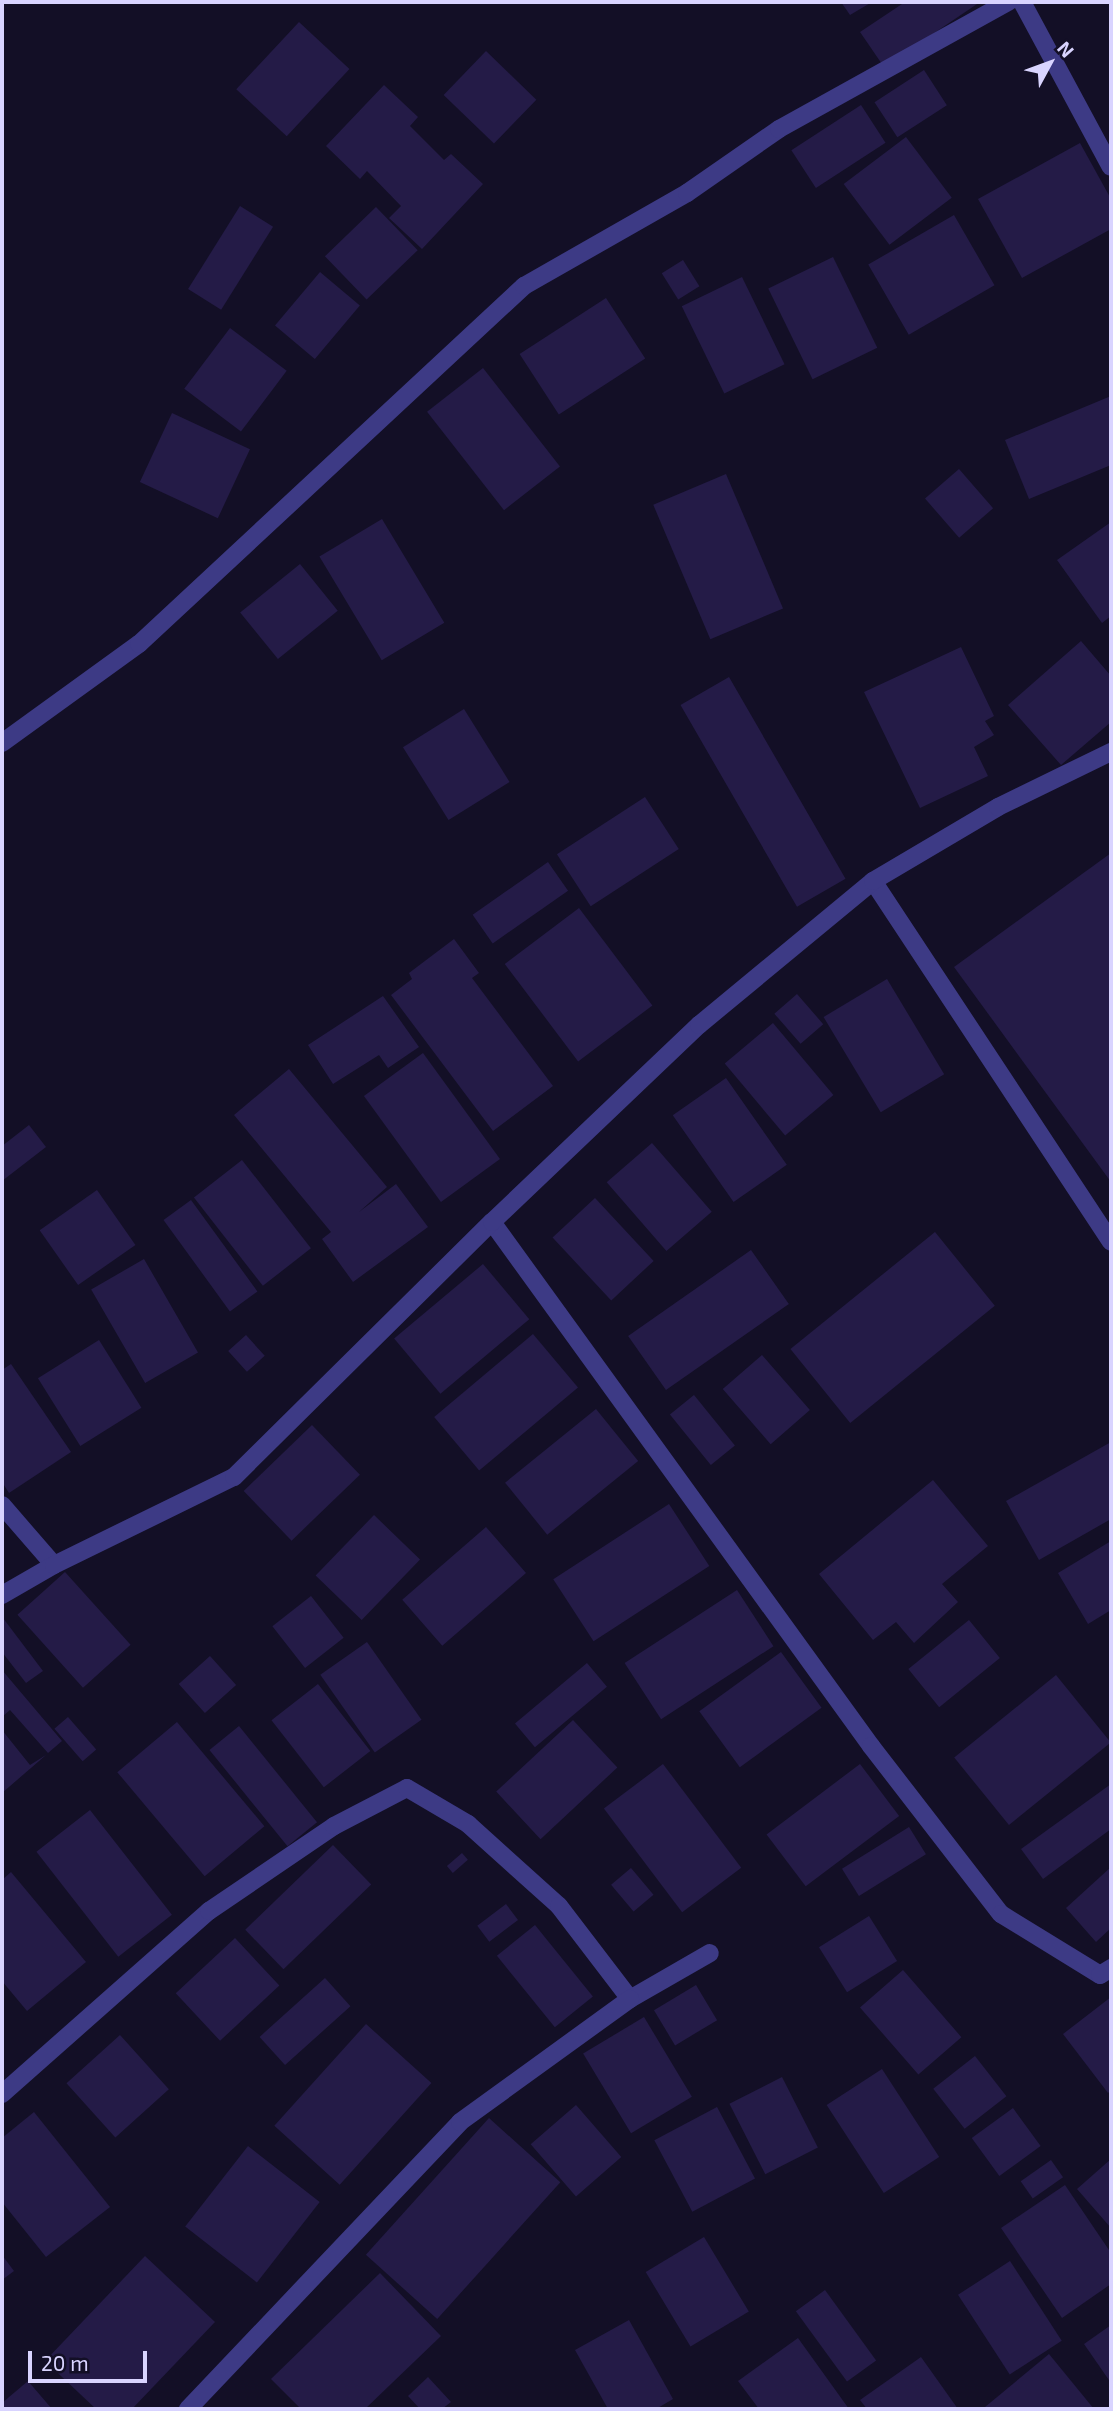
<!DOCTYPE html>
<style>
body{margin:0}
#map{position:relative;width:1113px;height:2411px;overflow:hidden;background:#130f26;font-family:"Exo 2",sans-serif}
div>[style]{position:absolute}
.building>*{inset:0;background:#241b47;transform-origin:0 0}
.street>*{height:18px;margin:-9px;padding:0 9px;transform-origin:9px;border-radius:9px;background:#3d3a85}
span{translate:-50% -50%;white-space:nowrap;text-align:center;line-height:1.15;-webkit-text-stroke:5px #130f26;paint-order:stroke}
.frame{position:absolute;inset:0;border:4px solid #d9d4ff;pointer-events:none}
.north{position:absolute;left:1015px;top:28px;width:70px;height:70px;-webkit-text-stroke:5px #130f26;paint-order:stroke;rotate:49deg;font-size:19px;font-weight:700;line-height:28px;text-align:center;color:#d9d4ff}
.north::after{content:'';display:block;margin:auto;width:24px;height:32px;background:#d9d4ff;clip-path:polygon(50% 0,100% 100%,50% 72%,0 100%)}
.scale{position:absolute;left:28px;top:2351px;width:119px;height:32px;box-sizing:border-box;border:4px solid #d9d4ff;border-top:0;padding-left:9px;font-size:21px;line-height:24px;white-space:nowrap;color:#d9d4ff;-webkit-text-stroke:5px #130f26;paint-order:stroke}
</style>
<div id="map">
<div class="building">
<i style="clip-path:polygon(841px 2px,872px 2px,850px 15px)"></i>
<i style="clip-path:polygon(905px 2px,980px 2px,884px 67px,860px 32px)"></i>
<i style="left:299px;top:22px;width:69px;height:92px;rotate:43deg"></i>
<i style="left:486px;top:51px;width:70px;height:61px;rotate:44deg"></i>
<i style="left:924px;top:70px;width:42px;height:59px;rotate:57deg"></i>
<i style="clip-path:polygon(384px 85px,418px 117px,410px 126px,444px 160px,451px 154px,483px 184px,422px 249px,389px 218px,401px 206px,367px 171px,360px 179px,326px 146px)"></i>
<i style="left:861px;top:105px;width:45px;height:83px;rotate:57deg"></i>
<i style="left:906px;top:137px;width:76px;height:78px;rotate:53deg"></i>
<i style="clip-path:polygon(1080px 143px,1111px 199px,1111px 229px,1022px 278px,978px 199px)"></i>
<i style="left:240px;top:206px;width:39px;height:98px;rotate:32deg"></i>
<i style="left:376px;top:207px;width:60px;height:71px;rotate:46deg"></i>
<i style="left:954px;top:215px;width:81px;height:99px;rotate:60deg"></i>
<i style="left:833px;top:257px;width:101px;height:72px;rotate:64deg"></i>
<i style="left:683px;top:260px;width:31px;height:25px;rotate:58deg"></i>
<i style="left:320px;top:272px;width:52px;height:70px;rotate:40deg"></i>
<i style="left:742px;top:277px;width:97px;height:67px;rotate:64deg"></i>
<i style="left:606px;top:298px;width:72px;height:103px;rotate:57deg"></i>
<i style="left:230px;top:328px;width:71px;height:76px;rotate:37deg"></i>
<i style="left:483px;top:368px;width:125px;height:71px;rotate:52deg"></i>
<i style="clip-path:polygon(1111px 396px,1111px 465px,1029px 499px,1005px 440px)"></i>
<i style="left:172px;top:413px;width:86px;height:76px;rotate:25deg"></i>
<i style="left:959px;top:469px;width:52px;height:45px;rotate:49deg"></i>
<i style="left:726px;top:474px;width:146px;height:79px;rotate:67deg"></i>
<i style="left:382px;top:519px;width:121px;height:73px;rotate:59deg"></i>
<i style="clip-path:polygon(1111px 522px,1111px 616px,1102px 623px,1057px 560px)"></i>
<i style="left:300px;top:564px;width:60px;height:77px;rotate:51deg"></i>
<i style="clip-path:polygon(1081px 641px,1111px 676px,1111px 722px,1061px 765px,1008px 705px)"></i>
<i style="clip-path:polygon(961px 647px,994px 716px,985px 721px,994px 735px,974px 747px,988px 776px,920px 808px,864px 692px)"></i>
<i style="left:729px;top:677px;width:233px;height:56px;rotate:60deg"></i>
<i style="left:464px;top:709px;width:86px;height:72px;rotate:58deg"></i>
<i style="left:645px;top:797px;width:62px;height:105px;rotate:57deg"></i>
<i style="clip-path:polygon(1111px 853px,1111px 1182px,954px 967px)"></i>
<i style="left:548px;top:862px;width:35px;height:92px;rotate:55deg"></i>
<i style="left:579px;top:908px;width:122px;height:93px;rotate:53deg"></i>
<i style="clip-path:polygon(454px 939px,479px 973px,472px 978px,553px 1086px,493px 1131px,391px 995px,412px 979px,409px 973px)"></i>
<i style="left:887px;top:979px;width:111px;height:74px;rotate:59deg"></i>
<i style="left:797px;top:994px;width:40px;height:30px;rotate:49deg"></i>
<i style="clip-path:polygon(383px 996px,419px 1047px,388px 1068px,379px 1055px,333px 1084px,308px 1045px)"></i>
<i style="left:773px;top:1023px;width:94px;height:63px;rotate:50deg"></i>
<i style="left:423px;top:1053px;width:131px;height:73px;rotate:54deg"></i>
<i style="clip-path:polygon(289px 1069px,387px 1187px,359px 1212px,396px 1184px,428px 1227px,353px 1282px,322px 1239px,331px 1232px,234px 1115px)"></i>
<i style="left:726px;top:1078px;width:106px;height:65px;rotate:55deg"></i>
<i style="clip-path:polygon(29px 1125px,46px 1147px,2px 1181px,2px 1146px)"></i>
<i style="left:652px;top:1143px;width:91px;height:60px;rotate:49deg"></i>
<i style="left:242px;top:1160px;width:112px;height:61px;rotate:52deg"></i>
<i style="left:97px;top:1190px;width:67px;height:70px;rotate:55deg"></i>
<i style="left:595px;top:1198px;width:86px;height:58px;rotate:47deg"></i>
<i style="left:191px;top:1200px;width:113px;height:34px;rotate:54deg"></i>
<i style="left:935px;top:1232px;width:95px;height:186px;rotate:51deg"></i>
<i style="left:751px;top:1250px;width:66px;height:150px;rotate:55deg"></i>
<i style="left:144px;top:1259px;width:108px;height:61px;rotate:60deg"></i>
<i style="left:483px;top:1264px;width:72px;height:116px;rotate:50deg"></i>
<i style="left:533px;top:1334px;width:70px;height:129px;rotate:50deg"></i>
<i style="left:246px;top:1335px;width:28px;height:24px;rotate:48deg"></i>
<i style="left:99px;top:1340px;width:80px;height:72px;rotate:58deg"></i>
<i style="left:762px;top:1355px;width:73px;height:52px;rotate:49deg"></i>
<i style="clip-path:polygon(11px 1364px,71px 1452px,9px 1493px,2px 1482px,2px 1370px)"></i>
<i style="left:694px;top:1395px;width:65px;height:31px;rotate:51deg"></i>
<i style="left:596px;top:1409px;width:67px;height:117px;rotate:51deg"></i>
<i style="left:312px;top:1425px;width:69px;height:95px;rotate:46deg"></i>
<i style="clip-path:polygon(1111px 1442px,1111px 1519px,1039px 1560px,1006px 1501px)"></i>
<i style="clip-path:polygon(933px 1480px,988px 1546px,942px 1584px,958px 1602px,914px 1643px,896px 1622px,873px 1640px,819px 1574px)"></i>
<i style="left:669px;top:1504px;width:74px;height:138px;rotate:57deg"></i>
<i style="left:374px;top:1515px;width:64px;height:84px;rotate:44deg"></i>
<i style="left:486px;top:1527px;width:61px;height:111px;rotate:49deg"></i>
<i style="clip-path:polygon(1111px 1541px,1111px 1610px,1088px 1624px,1058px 1573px)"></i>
<i style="left:65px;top:1572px;width:98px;height:64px;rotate:48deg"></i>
<i style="left:737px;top:1590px;width:67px;height:134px;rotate:57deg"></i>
<i style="left:311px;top:1596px;width:53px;height:49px;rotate:52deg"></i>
<i style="clip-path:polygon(3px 1618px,43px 1671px,26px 1683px,2px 1652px)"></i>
<i style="left:969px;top:1620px;width:49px;height:78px;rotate:51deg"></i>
<i style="left:367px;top:1642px;width:95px;height:57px;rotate:55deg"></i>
<i style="left:781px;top:1652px;width:69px;height:101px;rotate:54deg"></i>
<i style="left:210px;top:1656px;width:39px;height:42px;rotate:48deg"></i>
<i style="left:587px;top:1663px;width:31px;height:94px;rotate:50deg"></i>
<i style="clip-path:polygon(2px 1670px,62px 1741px,48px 1753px,10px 1710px,2px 1717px)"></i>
<i style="left:1056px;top:1675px;width:87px;height:131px;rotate:51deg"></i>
<i style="left:318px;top:1684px;width:85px;height:59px;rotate:52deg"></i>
<i style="left:68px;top:1717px;width:43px;height:18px;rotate:49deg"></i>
<i style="left:573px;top:1720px;width:65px;height:105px;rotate:47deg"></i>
<i style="left:177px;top:1722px;width:136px;height:78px;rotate:50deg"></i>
<i style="left:239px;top:1726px;width:124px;height:38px;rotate:51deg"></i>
<i style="clip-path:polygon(2px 1730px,30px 1765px,46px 1755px,2px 1793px)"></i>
<i style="left:663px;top:1764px;width:130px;height:74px;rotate:53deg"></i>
<i style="left:860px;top:1764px;width:65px;height:117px;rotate:53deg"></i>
<i style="clip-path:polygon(1111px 1784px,1111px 1829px,1043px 1879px,1021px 1849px)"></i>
<i style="left:90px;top:1810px;width:133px;height:68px;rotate:52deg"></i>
<i style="left:909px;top:1827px;width:32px;height:79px;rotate:58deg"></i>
<i style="left:333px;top:1845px;width:55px;height:122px;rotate:46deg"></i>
<i style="left:462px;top:1853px;width:9px;height:20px;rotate:49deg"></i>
<i style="clip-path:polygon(1111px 1867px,1111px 1928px,1096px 1942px,1066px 1908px)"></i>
<i style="left:631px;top:1868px;width:35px;height:26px;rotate:50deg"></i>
<i style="clip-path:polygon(11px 1872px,86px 1962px,27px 2011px,2px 1981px,2px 1880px)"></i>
<i style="left:506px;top:1904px;width:20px;height:36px;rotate:53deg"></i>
<i style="left:869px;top:1916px;width:53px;height:59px;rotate:58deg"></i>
<i style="left:535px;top:1925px;width:92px;height:49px;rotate:51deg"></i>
<i style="left:235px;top:1938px;width:65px;height:81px;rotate:47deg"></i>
<i style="left:903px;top:1970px;width:89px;height:57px;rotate:49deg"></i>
<i style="left:325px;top:1978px;width:38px;height:88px;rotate:48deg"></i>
<i style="left:696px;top:1985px;width:41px;height:49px;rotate:59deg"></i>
<i style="clip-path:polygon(1111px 1997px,1111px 2090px,1108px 2093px,1063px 2034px)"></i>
<i style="left:644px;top:2017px;width:93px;height:71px;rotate:59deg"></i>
<i style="left:366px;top:2024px;width:88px;height:137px;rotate:42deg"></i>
<i style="left:120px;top:2035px;width:73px;height:72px;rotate:48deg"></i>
<i style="left:975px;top:2056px;width:51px;height:53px;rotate:52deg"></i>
<i style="left:882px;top:2069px;width:105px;height:66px;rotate:57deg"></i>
<i style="left:782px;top:2077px;width:79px;height:59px;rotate:63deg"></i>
<i style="left:576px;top:2105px;width:69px;height:60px;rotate:49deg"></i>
<i style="left:717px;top:2107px;width:81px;height:71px;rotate:62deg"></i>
<i style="left:1013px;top:2108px;width:47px;height:51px;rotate:54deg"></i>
<i style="clip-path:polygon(34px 2112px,110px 2207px,46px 2257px,2px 2202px,2px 2138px)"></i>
<i style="left:489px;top:2118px;width:96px;height:184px;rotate:42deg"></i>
<i style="left:248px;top:2146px;width:91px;height:102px;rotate:38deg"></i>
<i style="clip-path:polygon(1111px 2159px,1111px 2228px,1077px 2189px)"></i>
<i style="left:1051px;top:2160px;width:21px;height:37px;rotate:55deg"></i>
<i style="clip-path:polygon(1065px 2185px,1111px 2253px,1111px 2284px,1062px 2318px,1001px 2228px)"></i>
<i style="left:704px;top:2237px;width:87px;height:68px;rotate:59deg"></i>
<i style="clip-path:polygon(2px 2255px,14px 2271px,2px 2280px)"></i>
<i style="clip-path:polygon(145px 2256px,215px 2322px,132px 2409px,96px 2409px,45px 2361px)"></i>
<i style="left:1010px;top:2261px;width:95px;height:62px;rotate:57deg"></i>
<i style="clip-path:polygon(380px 2273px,441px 2336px,365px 2409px,301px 2409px,271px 2379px)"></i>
<i style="left:825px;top:2290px;width:87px;height:36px;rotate:54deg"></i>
<i style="clip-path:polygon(629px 2320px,673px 2399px,656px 2409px,608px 2409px,575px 2350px)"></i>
<i style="clip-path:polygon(1111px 2325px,1111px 2383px,1084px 2344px)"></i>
<i style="clip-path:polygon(798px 2338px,849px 2409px,759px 2409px,738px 2381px)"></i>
<i style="clip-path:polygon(1049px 2354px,1094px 2409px,988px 2409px,985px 2407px)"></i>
<i style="clip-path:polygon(921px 2357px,958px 2409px,867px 2409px,860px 2400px)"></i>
<i style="clip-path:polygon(428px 2377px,451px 2402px,442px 2409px,420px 2409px,408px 2396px)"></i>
<i style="clip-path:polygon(28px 2381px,52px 2409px,2px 2409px,2px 2403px)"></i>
</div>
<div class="street">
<i style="left:1022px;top:2px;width:187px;rotate:61.7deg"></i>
<i style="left:2px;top:743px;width:169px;rotate:-35.9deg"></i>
<i style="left:139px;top:644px;width:526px;rotate:-42.92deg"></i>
<i style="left:524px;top:286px;width:188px;rotate:-29.7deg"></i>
<i style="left:687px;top:193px;width:112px;rotate:-34.8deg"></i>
<i style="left:779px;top:129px;width:262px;rotate:-29deg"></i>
<i style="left:873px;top:881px;width:432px;rotate:56.6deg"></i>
<i style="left:492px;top:1222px;width:647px;rotate:54.12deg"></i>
<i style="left:871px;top:1746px;width:212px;rotate:52.3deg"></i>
<i style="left:1001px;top:1914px;width:116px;rotate:31.6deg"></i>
<i style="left:1100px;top:1975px;width:13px;rotate:-32deg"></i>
<i style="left:2px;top:1505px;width:79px;rotate:49.1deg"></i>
<i style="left:2px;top:1595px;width:60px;rotate:-30deg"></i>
<i style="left:54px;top:1565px;width:200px;rotate:-26.1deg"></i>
<i style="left:234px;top:1477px;width:363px;rotate:-44.7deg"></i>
<i style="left:492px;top:1222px;width:286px;rotate:-43.6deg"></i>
<i style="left:699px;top:1025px;width:226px;rotate:-39.6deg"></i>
<i style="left:873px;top:881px;width:145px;rotate:-30.6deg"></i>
<i style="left:998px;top:807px;width:126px;rotate:-26deg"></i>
<i style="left:2px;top:2094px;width:276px;rotate:-41.5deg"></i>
<i style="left:209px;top:1911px;width:151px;rotate:-34.2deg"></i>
<i style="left:334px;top:1826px;width:82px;rotate:-27.5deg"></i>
<i style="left:407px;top:1788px;width:71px;rotate:30.5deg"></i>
<i style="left:468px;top:1824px;width:122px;rotate:42deg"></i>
<i style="left:559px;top:1906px;width:117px;rotate:52.6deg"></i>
<i style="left:630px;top:1999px;width:92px;rotate:-29.9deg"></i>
<i style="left:188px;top:2409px;width:395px;rotate:-46.5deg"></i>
<i style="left:460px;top:2122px;width:210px;rotate:-35.9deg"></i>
</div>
<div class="frame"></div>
<div class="north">N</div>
<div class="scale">20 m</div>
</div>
